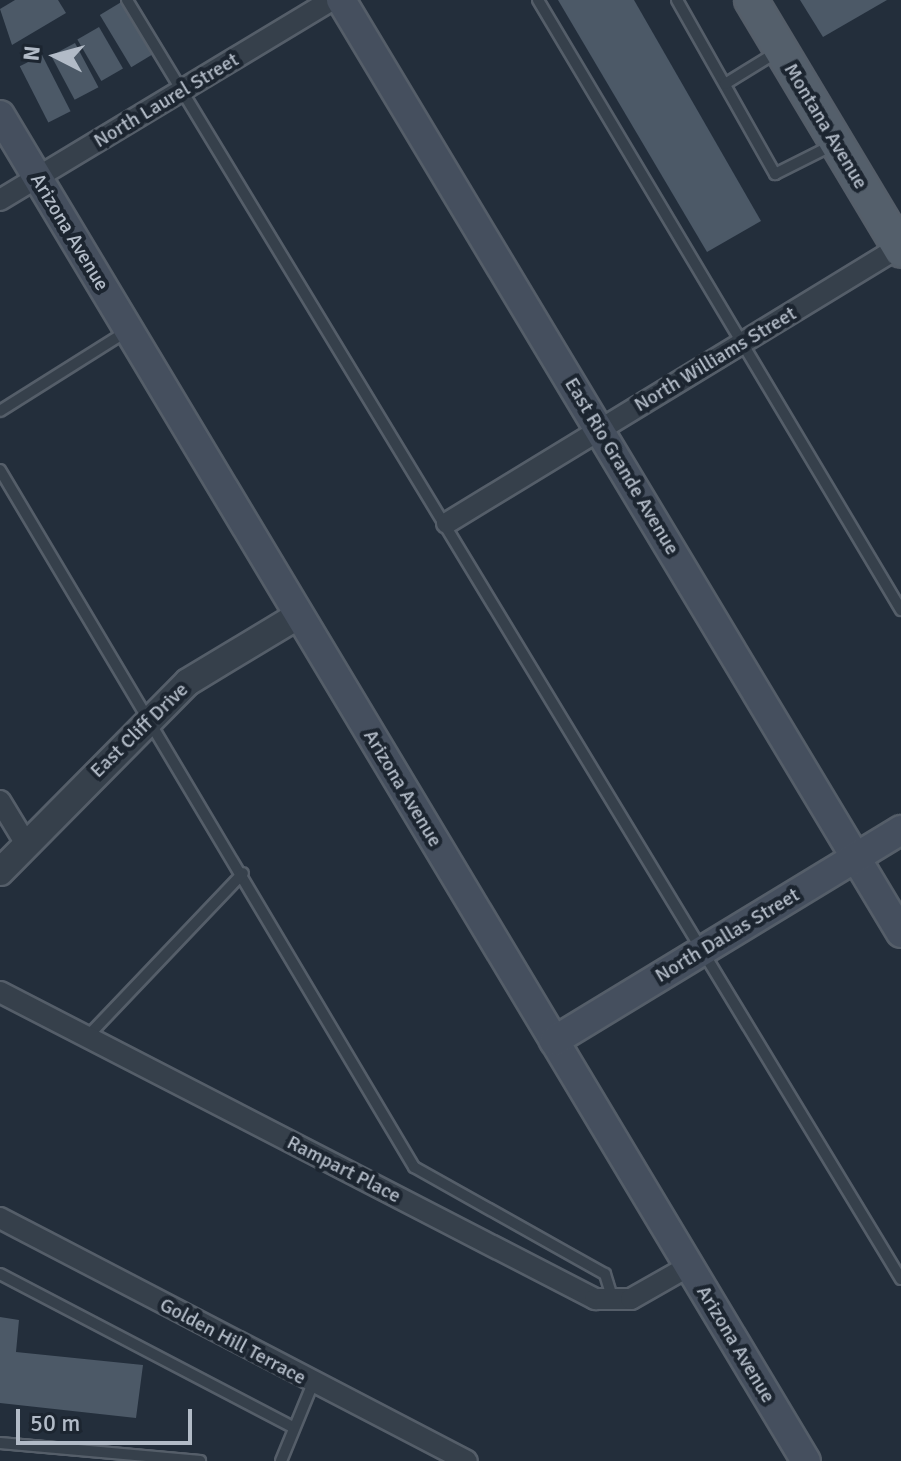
<!DOCTYPE html>
<style>
body{margin:0}
#map{position:relative;width:901px;height:1461px;overflow:hidden;background:#232e3b;font-family:Signika,sans-serif}
div>[style]{position:absolute}
.building>*{inset:0;background:#4c5967;transform-origin:0 0}
.roads{filter:drop-shadow(2px 0 #555e69) drop-shadow(-2px 0 #555e69) drop-shadow(0 2px #555e69) drop-shadow(0 -2px #555e69)}
.service>*{height:10px;margin:-5px;padding:0 5px;transform-origin:5px;border-radius:5px;background:#36404b}
.minor>*{height:20px;margin:-10px;padding:0 10px;transform-origin:10px;border-radius:10px;background:#36404b}
.tertiary>*{height:26px;margin:-13px;padding:0 13px;transform-origin:13px;border-radius:13px;background:#36404b}
.secondary>*{height:28px;margin:-14px;padding:0 14px;transform-origin:14px;border-radius:14px;background:#454f5e}
.primary>*{height:32px;margin:-16px;padding:0 16px;transform-origin:16px;border-radius:16px;background:#545f6b}
span{translate:-50% -50%;white-space:nowrap;text-align:center;line-height:1.15;-webkit-text-stroke:8px #1c2530;paint-order:stroke}
.street-label{font-size:20px;color:#b2bbc7}
.north{position:absolute;left:16px;top:16px;width:80px;height:80px;-webkit-text-stroke:6px #1c2530;paint-order:stroke;rotate:276deg;font-size:22px;font-weight:700;line-height:32px;text-align:center;color:#b2bbc7}
.north::after{content:'';display:block;margin:auto;width:28px;height:36px;background:#b2bbc7;clip-path:polygon(50% 0,100% 100%,50% 72%,0 100%)}
.scale{position:absolute;left:16px;top:1409px;width:176px;height:36px;box-sizing:border-box;border:4px solid #b2bbc7;border-top:0;padding-left:10px;font-size:24px;line-height:28px;white-space:nowrap;color:#b2bbc7;-webkit-text-stroke:6px #1c2530;paint-order:stroke}
</style>
<div id="map">
<div class="building">
<i style="clip-path:polygon(15px 0,58px 0,66px 13px,12px 45px,0 9px)"></i>
<i style="clip-path:polygon(558px 0,634px 0,761px 221px,707px 252px)"></i>
<i style="clip-path:polygon(800px 0,887px 0,823px 37px)"></i>
<i style="left:123px;top:1px;width:61px;height:27px;rotate:59deg"></i>
<i style="left:99px;top:27px;width:48px;height:25px;rotate:60deg"></i>
<i style="left:75px;top:43px;width:50px;height:27px;rotate:62deg"></i>
<i style="left:42px;top:55px;width:63px;height:25px;rotate:63deg"></i>
<i style="clip-path:polygon(0 1317px,19px 1320px,16px 1352px,143px 1365px,136px 1418px,0 1403px)"></i>
</div>
<div class="roads">
<div class="service">
<i style="left:127px;top:0;width:1495px;rotate:58.82deg"></i>
<i style="left:538px;top:0;width:710px;rotate:59.24deg"></i>
<i style="left:677px;top:0;width:200px;rotate:60.6deg"></i>
<i style="left:775px;top:174px;width:63px;rotate:-26.6deg"></i>
<i style="left:725px;top:84px;width:61px;rotate:-31.6deg"></i>
<i style="left:0;top:411px;width:150px;rotate:-32.2deg"></i>
<i style="left:0;top:470px;width:811px;rotate:59.29deg"></i>
<i style="left:414px;top:1167px;width:219px;rotate:29.3deg"></i>
<i style="left:605px;top:1274px;width:27px;rotate:73deg"></i>
<i style="left:87px;top:1037px;width:226px;rotate:-46.4deg"></i>
<i style="left:0;top:1274px;width:328px;rotate:27.6deg"></i>
<i style="left:0;top:1443px;width:201px;rotate:5.1deg"></i>
<i style="left:281px;top:1461px;width:84px;rotate:-67.7deg"></i>
</div>
<div class="minor">
<i style="left:0;top:200px;width:388px;rotate:-31.1deg"></i>
<i style="left:447px;top:523px;width:532px;rotate:-31.39deg"></i>
<i style="left:0;top:801px;width:50px;rotate:58.8deg"></i>
<i style="left:0;top:992px;width:670px;rotate:27.29deg"></i>
<i style="left:595px;top:1299px;width:36px"></i>
<i style="left:631px;top:1299px;width:67px;rotate:-29.6deg"></i>
<i style="left:0;top:1218px;width:526px;rotate:27.49deg"></i>
</div>
<div class="tertiary">
<i style="left:0;top:872px;width:267px;rotate:-45.3deg"></i>
<i style="left:188px;top:682px;width:130px;rotate:-31.1deg"></i>
</div>
<div class="secondary">
<i style="left:341px;top:0;width:1088px;rotate:59.03deg"></i>
<i style="left:0;top:115px;width:1569px;rotate:59.09deg"></i>
<i style="left:554px;top:1041px;width:406px;rotate:-31.3deg"></i>
</div>
<div class="primary">
<i style="left:751px;top:0;width:292px;rotate:59.1deg"></i>
</div>
</div>
<div class="street-label">
<span style="left:166px;top:100px;rotate:-31deg">North Laurel Street</span>
<span style="left:826px;top:126px;rotate:59deg">Montana Avenue</span>
<span style="left:70px;top:232px;rotate:59deg">Arizona Avenue</span>
<span style="left:715px;top:359px;rotate:-31deg">North Williams Street</span>
<span style="left:622px;top:466px;rotate:59deg">East Rio Grande Avenue</span>
<span style="left:139px;top:730px;rotate:-44deg">East Cliff Drive</span>
<span style="left:403px;top:788px;rotate:59deg">Arizona Avenue</span>
<span style="left:727px;top:935px;rotate:-31deg">North Dallas Street</span>
<span style="left:344px;top:1169px;rotate:27deg">Rampart Place</span>
<span style="left:233px;top:1341px;rotate:28deg">Golden Hill Terrace</span>
<span style="left:736px;top:1344px;rotate:59deg">Arizona Avenue</span>
</div>
<div class="north">N</div>
<div class="scale">50 m</div>
</div>
